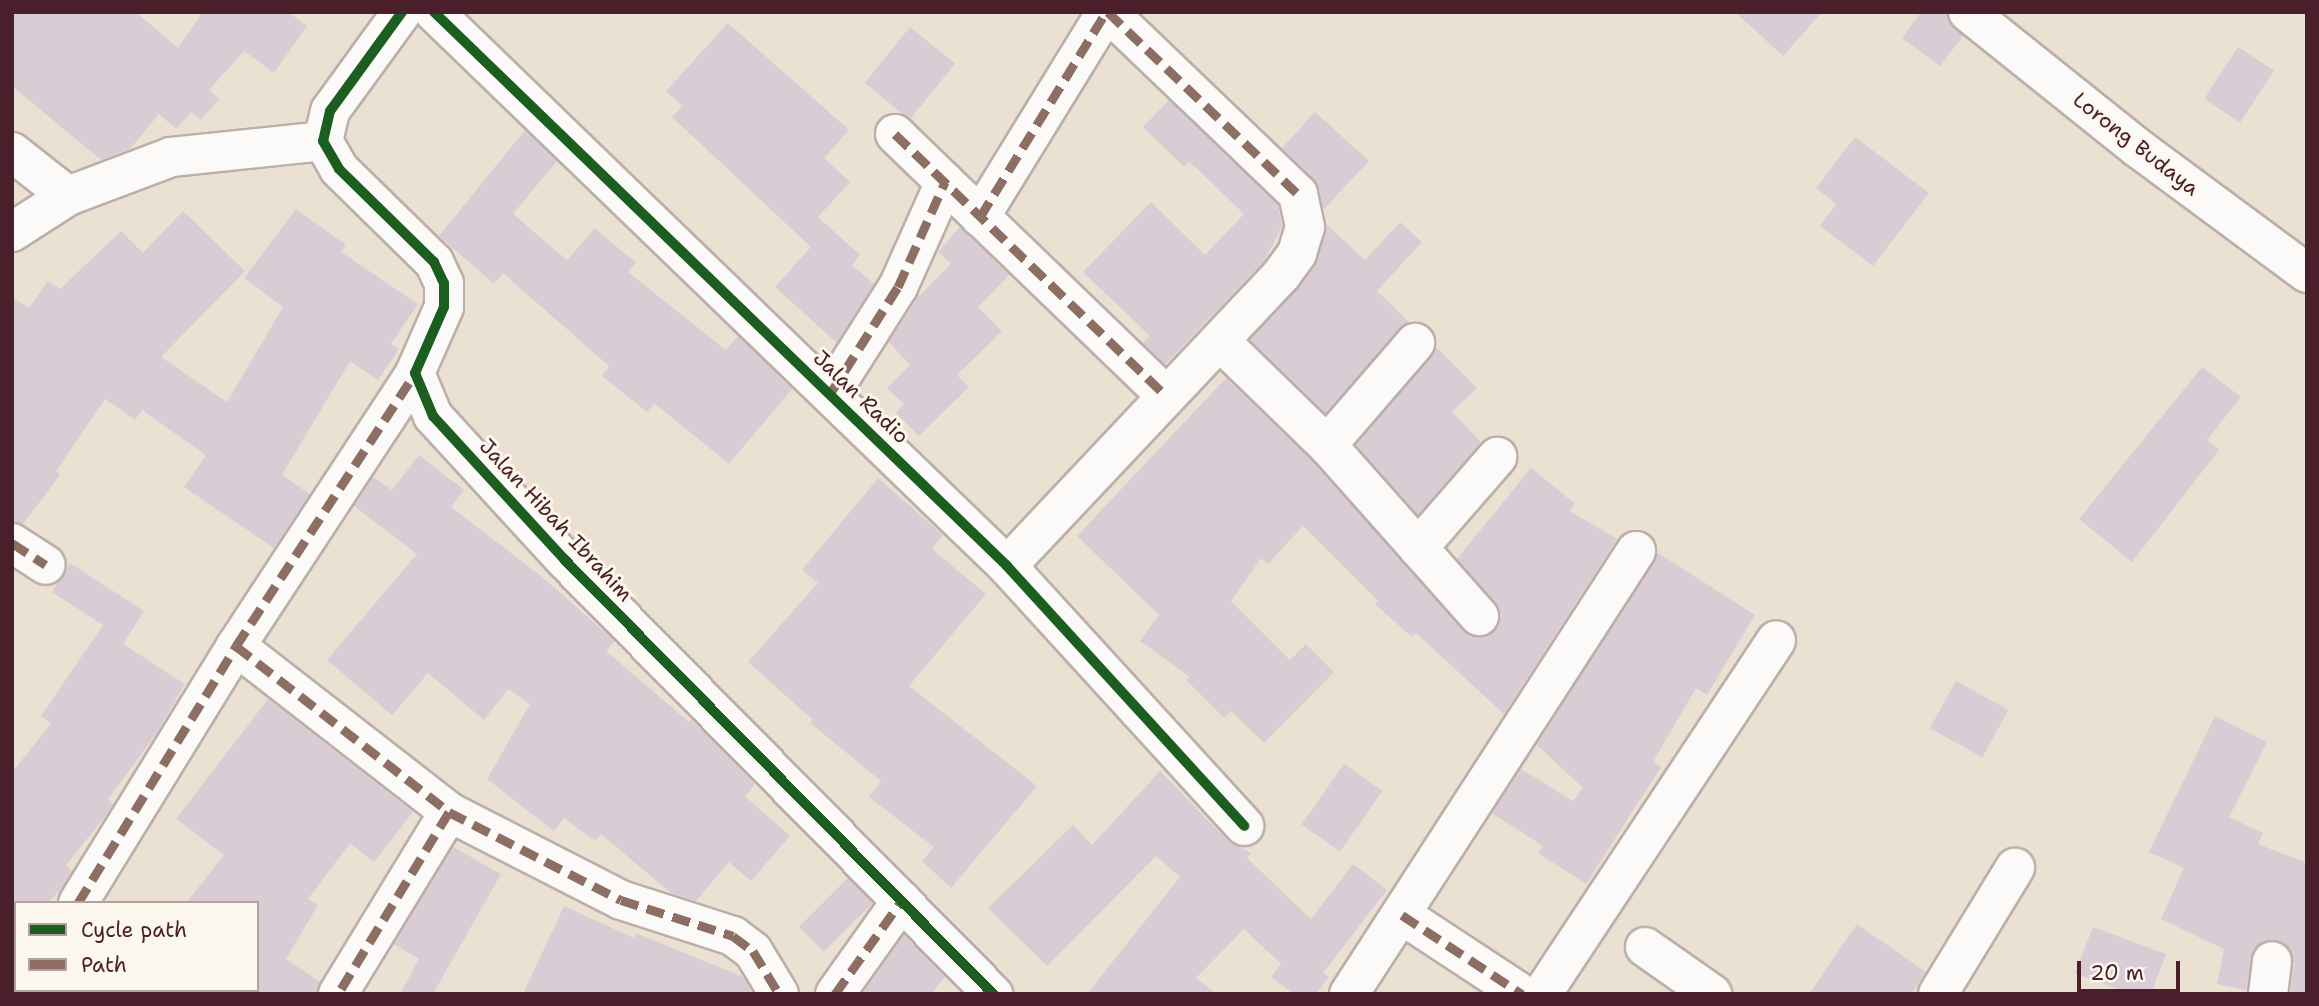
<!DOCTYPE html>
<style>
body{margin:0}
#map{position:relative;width:2319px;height:1006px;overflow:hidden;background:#ebe1d3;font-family:"Shantell Sans",sans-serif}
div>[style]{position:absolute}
.building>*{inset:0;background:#d9ccd4;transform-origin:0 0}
.roads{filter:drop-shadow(2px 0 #bbb0a9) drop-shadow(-2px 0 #bbb0a9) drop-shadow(0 2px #bbb0a9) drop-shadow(0 -2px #bbb0a9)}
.minor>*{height:38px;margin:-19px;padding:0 19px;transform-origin:19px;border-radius:19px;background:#fcfaf8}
.quiet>*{height:9px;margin-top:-4.5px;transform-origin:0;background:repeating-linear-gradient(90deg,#8d6e63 0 18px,transparent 0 27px)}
.cycleway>*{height:10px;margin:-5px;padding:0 5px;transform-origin:5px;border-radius:5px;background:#1b5e20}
span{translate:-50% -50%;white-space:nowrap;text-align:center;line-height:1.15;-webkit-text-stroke:6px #fbf7ec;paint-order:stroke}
.street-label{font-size:21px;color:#4a1f2b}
.frame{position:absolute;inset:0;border:14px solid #4a1f2b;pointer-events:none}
.legend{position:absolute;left:14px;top:901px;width:245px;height:91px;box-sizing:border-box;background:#fbf7ec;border:2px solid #b4a19f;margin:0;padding:9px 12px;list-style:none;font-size:21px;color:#4a1f2b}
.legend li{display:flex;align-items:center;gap:14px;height:35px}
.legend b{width:35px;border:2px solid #b4a19f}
.scale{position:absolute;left:2077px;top:961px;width:103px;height:32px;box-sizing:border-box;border:4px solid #4a1f2b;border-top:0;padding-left:9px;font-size:21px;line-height:24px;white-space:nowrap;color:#4a1f2b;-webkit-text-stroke:5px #fbf7ec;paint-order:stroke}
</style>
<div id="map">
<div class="building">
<i style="clip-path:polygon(12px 12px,136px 12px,178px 48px,203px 12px,288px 12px,307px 26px,274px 73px,244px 51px,209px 90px,219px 99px,201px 120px,191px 112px,176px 129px,159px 114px,130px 149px,101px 160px,12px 86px)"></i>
<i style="clip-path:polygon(1735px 12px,1822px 12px,1783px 56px)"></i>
<i style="clip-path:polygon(1921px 12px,1947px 12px,1948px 21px,1963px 36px,1940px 66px,1902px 38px)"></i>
<i style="clip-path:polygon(728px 23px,849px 130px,824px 158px,850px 182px,818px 217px,860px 255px,852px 265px,874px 284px,837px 343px,775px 287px,811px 247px,672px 117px,682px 106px,666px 91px)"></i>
<i style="left:910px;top:27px;width:58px;height:72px;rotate:39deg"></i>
<i style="left:2238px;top:47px;width:43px;height:62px;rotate:33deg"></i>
<i style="clip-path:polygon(1169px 100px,1278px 205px,1282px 226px,1265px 260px,1165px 365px,1143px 343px,1150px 336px,1083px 272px,1151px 202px,1205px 255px,1244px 214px,1189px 161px,1184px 167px,1143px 127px)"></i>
<i style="clip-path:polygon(1315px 112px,1369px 161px,1324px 209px,1314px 179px,1282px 148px)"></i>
<i style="clip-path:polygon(525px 130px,557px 161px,513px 214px,567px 260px,595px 228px,636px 263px,628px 272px,726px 350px,738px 336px,792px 389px,729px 464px,654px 403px,647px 412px,602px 376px,609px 366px,503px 273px,494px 284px,439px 236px)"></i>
<i style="clip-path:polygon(1855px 137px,1929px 193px,1873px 266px,1820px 226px,1836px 204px,1816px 188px)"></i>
<i style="clip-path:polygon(296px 209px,346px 245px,341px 252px,418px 304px,391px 344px,399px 349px,378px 380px,350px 361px,282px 475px,310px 494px,274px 548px,184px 487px,206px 455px,142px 410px,135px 420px,105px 399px,56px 471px,60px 475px,23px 524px,12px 521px,12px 297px,29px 308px,48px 281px,60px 289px,121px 231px,143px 253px,183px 211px,245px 271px,161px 357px,227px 402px,283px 307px,244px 278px)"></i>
<i style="clip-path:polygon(1400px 222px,1422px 242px,1377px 291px,1409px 322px,1326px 413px,1250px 340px,1315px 266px,1326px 224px,1365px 260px)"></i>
<i style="clip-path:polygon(960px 227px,1009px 275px,978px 307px,1002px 331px,957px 375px,969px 387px,919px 436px,896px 413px,904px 404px,887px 388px,910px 365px,889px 342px,918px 297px,951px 264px,938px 252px)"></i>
<i style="clip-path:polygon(1436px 347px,1477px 388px,1452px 412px,1481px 442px,1418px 515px,1356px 445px)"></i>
<i style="clip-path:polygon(2202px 367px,2241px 397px,2207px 440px,2219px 450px,2132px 562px,2079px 519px)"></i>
<i style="clip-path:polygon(1226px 378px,1311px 460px,1471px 636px,1493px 633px,1500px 612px,1457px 559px,1531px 468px,1575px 504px,1570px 511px,1617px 539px,1504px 714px,1416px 633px,1412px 637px,1375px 604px,1378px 601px,1303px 526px,1268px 564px,1261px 558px,1231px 601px,1290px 660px,1306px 644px,1334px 672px,1264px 743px,1231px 711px,1224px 718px,1186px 680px,1190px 677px,1140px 641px,1159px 615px,1077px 536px)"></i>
<i style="clip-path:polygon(419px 455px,464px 490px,451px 507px,541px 576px,615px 641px,606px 651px,689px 722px,691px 719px,755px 784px,745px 796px,790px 836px,751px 881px,729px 862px,696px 901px,671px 893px,601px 834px,595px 841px,564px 818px,554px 831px,487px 779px,530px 704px,508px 689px,484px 720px,428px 673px,392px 715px,327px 660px,417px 554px,354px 506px,373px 477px,392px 490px)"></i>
<i style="clip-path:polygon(878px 478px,943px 535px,932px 549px,986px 594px,909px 686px,1037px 786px,951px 888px,922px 861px,934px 847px,869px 797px,881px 781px,810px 723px,813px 720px,748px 662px,818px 583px,802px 570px)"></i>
<i style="clip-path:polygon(1658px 553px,1755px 615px,1707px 695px,1696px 688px,1653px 762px,1661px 767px,1586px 884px,1538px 853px,1543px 846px,1492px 813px,1521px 769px,1573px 801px,1583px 788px,1537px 745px)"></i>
<i style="clip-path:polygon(70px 563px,144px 611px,123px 644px,185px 684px,154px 737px,108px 799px,113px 804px,104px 818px,66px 865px,72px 870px,64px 885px,48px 903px,12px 903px,12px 772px,51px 724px,41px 716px,103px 625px,52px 592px)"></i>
<i style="left:1956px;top:681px;width:60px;height:54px;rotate:29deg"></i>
<i style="clip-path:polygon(268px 699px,413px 812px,374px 862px,350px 843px,308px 899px,318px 905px,286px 959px,320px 982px,316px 994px,257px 994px,257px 903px,186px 903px,224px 855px,176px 819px)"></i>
<i style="clip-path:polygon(2215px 716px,2267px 742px,2229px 817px,2263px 833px,2258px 844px,2307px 863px,2307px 994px,2290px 994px,2294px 963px,2285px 943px,2264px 941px,2255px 947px,2246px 990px,2217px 984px,2224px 949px,2161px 919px,2184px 868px,2149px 852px)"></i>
<i style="left:1344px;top:764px;width:47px;height:74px;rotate:35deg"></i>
<i style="clip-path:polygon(1160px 771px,1228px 841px,1251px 853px,1247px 858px,1311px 919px,1353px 864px,1387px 890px,1323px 973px,1329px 977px,1316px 994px,1294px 994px,1271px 977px,1281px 964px,1244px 929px,1196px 978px,1216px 994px,1087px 994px,1180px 877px,1156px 856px,1047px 966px,988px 908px,1073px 825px,1092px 845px)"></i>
<i style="clip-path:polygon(453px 847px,501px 874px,433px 994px,400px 994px,419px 959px,394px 944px)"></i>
<i style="left:848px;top:878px;width:35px;height:69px;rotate:45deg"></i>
<i style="clip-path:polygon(564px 906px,634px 938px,636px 933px,743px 977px,753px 994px,523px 994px)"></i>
<i style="clip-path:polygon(1857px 924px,1926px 972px,1911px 994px,1809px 994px)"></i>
<i style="clip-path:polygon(2093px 927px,2166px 954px,2151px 994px,2130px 994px,2075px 973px)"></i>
<i style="clip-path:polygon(904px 935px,945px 977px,931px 994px,862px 994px)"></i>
</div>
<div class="roads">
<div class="minor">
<i style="left:402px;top:12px;width:122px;rotate:126deg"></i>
<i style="left:330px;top:111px;width:31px;rotate:103deg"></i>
<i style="left:323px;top:141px;width:32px;rotate:60deg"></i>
<i style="left:339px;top:169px;width:133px;rotate:44.4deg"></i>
<i style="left:434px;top:262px;width:23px;rotate:65deg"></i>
<i style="left:444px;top:283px;width:24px;rotate:90deg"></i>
<i style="left:444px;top:307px;width:72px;rotate:113.7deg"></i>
<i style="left:415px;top:373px;width:47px;rotate:67.3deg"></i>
<i style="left:433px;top:416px;width:195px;rotate:47.5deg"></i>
<i style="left:565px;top:560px;width:610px;rotate:45.4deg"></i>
<i style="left:434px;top:12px;width:797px;rotate:44.03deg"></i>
<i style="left:1007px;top:566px;width:352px;rotate:47.6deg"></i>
<i style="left:1968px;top:12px;width:218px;rotate:38.7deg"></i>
<i style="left:2138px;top:148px;width:210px;rotate:36.5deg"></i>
<i style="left:895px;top:134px;width:376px;rotate:44deg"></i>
<i style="left:12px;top:152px;width:71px;rotate:38.2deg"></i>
<i style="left:980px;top:217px;width:241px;rotate:-58.4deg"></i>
<i style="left:12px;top:232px;width:67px;rotate:-32.7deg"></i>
<i style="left:68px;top:196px;width:110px;rotate:-20.7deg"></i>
<i style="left:171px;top:157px;width:153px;rotate:-6deg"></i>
<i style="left:1220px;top:341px;width:149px;rotate:44.2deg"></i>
<i style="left:1327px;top:445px;width:229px;rotate:48.4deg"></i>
<i style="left:830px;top:394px;width:127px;rotate:-57.6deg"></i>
<i style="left:898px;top:287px;width:115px;rotate:-65.9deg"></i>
<i style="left:1327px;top:445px;width:135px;rotate:-49.2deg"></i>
<i style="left:12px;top:543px;width:40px;rotate:32.9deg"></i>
<i style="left:1418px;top:548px;width:121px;rotate:-49deg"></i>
<i style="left:1007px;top:566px;width:401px;rotate:-46.7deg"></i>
<i style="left:1282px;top:274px;width:26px;rotate:-54deg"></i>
<i style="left:1297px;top:253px;width:27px;rotate:-73deg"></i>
<i style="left:1305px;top:227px;width:34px;rotate:-102deg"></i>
<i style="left:1298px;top:194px;width:263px;rotate:-136.2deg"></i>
<i style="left:236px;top:646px;width:270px;rotate:37.9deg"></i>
<i style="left:449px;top:812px;width:213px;rotate:121.4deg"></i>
<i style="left:449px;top:812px;width:193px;rotate:27.1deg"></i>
<i style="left:621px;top:900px;width:118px;rotate:17.8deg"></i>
<i style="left:733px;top:936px;width:25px;rotate:37deg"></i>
<i style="left:753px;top:951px;width:50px;rotate:58.8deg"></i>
<i style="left:78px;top:903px;width:302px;rotate:-58.4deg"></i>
<i style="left:236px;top:646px;width:326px;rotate:-56.7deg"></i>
<i style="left:1402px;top:915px;width:144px;rotate:33.4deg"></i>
<i style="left:1645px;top:947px;width:82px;rotate:35deg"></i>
<i style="left:22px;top:994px;width:4px;rotate:-63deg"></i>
<i style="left:835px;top:994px;width:115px;rotate:-54.5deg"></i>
<i style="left:1349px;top:994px;width:528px;rotate:-57.06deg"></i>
<i style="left:1542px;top:994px;width:424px;rotate:-56.5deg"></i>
<i style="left:1938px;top:994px;width:148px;rotate:-58.6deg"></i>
<i style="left:2268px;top:994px;width:33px;rotate:-83deg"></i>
</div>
</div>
<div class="quiet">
<i style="left:1108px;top:12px;width:263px;rotate:43.8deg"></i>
<i style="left:895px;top:134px;width:376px;rotate:44deg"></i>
<i style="left:980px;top:217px;width:241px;rotate:-58.4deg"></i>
<i style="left:830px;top:394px;width:127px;rotate:-57.6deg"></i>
<i style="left:898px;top:287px;width:115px;rotate:-65.9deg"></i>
<i style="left:12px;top:543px;width:40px;rotate:32.9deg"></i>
<i style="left:236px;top:646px;width:270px;rotate:37.9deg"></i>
<i style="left:449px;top:812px;width:213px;rotate:121.4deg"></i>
<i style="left:449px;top:812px;width:193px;rotate:27.1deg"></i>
<i style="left:621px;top:900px;width:118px;rotate:17.8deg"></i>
<i style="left:733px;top:936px;width:25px;rotate:37deg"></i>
<i style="left:753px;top:951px;width:50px;rotate:58.8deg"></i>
<i style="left:78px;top:903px;width:302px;rotate:-58.4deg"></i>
<i style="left:236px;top:646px;width:326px;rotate:-56.7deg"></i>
<i style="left:1402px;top:915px;width:144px;rotate:33.4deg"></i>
<i style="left:22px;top:994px;width:4px;rotate:-63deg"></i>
<i style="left:835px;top:994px;width:115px;rotate:-54.5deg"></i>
</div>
<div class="cycleway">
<i style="left:402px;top:12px;width:122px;rotate:126deg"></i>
<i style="left:330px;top:111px;width:31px;rotate:103deg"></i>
<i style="left:323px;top:141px;width:32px;rotate:60deg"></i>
<i style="left:339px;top:169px;width:133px;rotate:44.4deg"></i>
<i style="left:434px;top:262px;width:23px;rotate:65deg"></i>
<i style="left:444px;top:283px;width:24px;rotate:90deg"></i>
<i style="left:444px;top:307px;width:72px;rotate:113.7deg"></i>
<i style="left:415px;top:373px;width:47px;rotate:67.3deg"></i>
<i style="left:433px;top:416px;width:195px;rotate:47.5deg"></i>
<i style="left:565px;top:560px;width:610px;rotate:45.4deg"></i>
<i style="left:434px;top:12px;width:797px;rotate:44.03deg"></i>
<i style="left:1007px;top:566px;width:352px;rotate:47.6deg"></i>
</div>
<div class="street-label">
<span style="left:2136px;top:144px;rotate:38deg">Lorong Budaya</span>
<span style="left:861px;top:397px;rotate:44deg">Jalan Radio</span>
<span style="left:556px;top:520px;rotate:47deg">Jalan Hibah Ibrahim</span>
</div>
<div class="frame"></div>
<ul class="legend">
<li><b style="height:9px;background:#1b5e20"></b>Cycle path</li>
<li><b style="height:9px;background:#8d6e63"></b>Path</li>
</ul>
<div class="scale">20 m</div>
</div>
